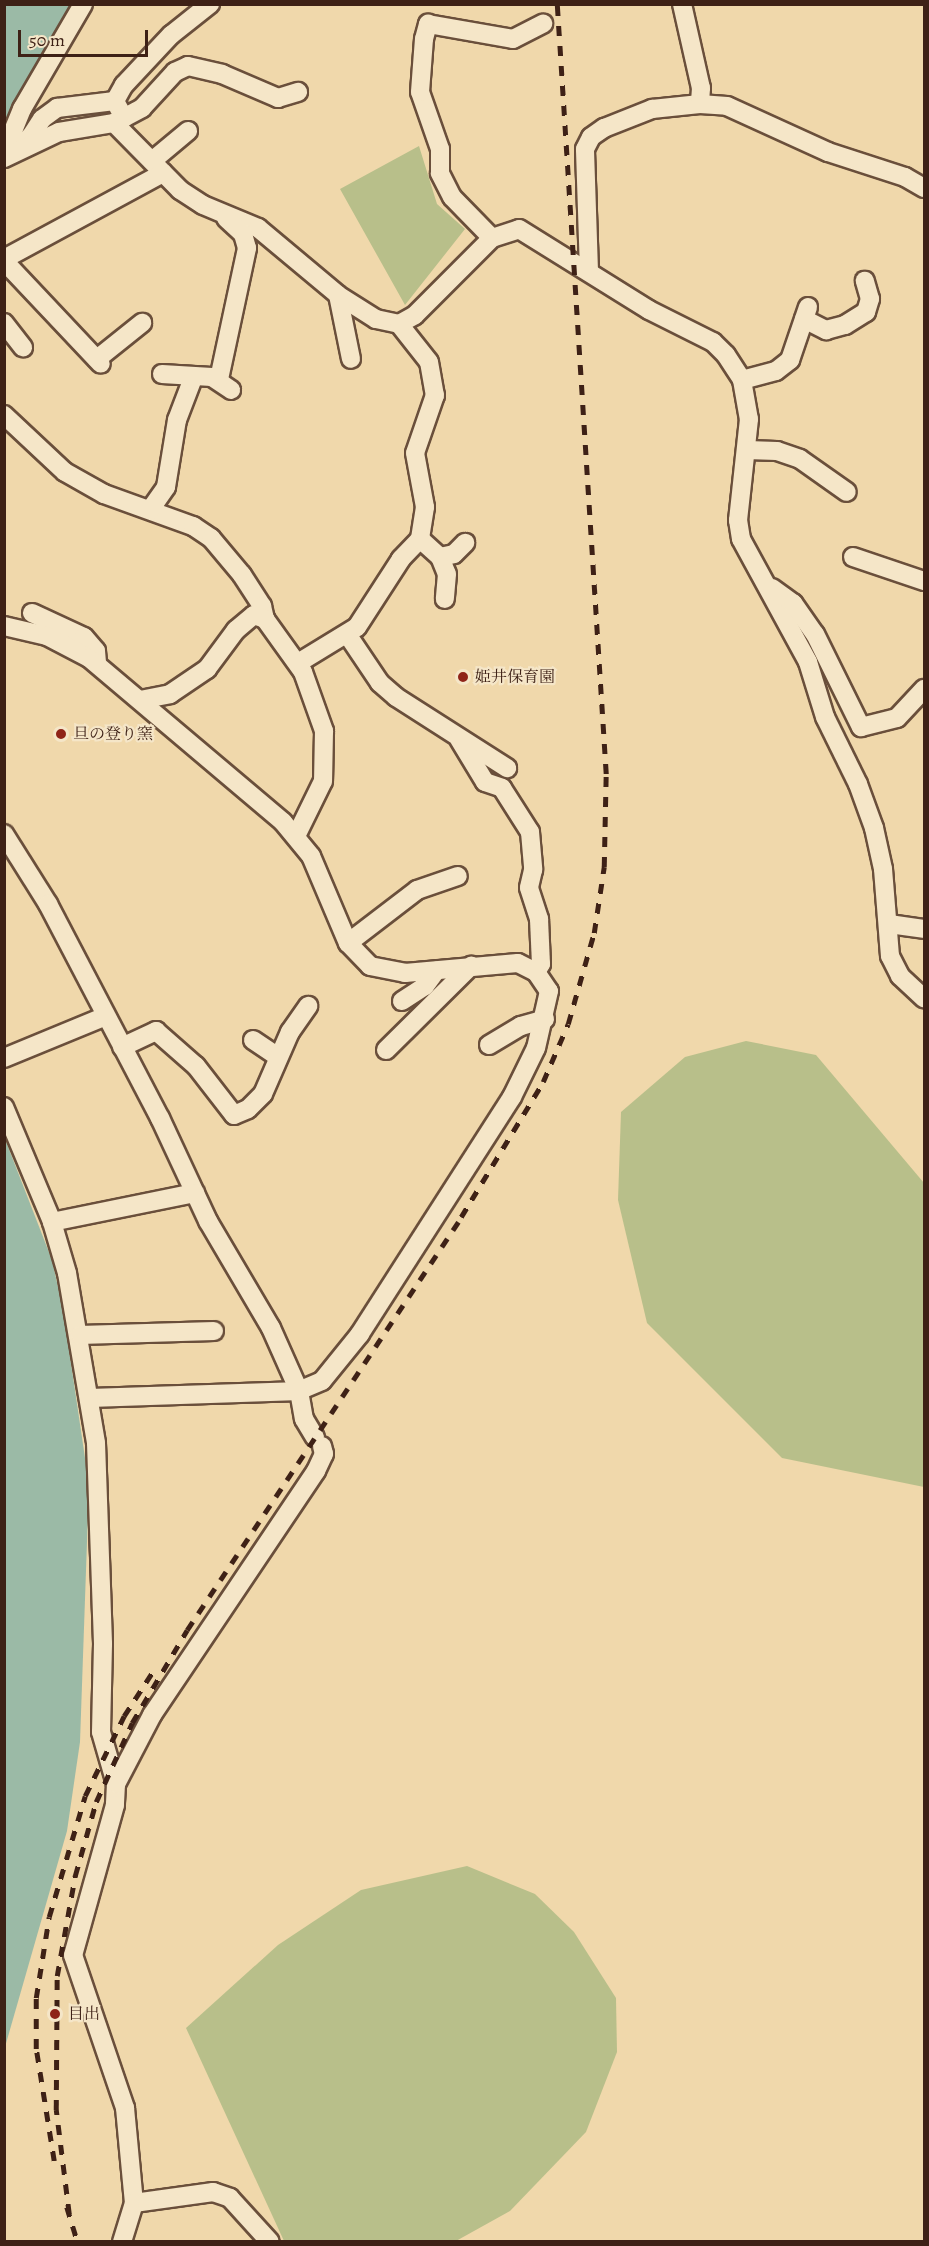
<!DOCTYPE html>
<meta charset="utf-8">
<style>
body{margin:0}
#map{position:relative;width:929px;height:2246px;overflow:hidden;background:#f0d8ab;font-family:Alegreya,"Noto Serif JP",serif}
div>[style]{position:absolute}
.green>*{inset:0;background:#b8bf8a}
.water>*{inset:0;background:#9bbaa6}
.roads{filter:drop-shadow(2px 0 #6a4f3b) drop-shadow(-2px 0 #6a4f3b) drop-shadow(0 2px #6a4f3b) drop-shadow(0 -2px #6a4f3b)}
.minor>*{height:18px;margin:-9px;padding:0 9px;transform-origin:9px;border-radius:9px;background:#f5e6c8}
.rail>*{height:4.5px;margin-top:-2.25px;transform-origin:0;background:repeating-linear-gradient(90deg,#3e2116 0 10px,transparent 0 20px)}
.dots>*{width:16px;height:16px;translate:-50% -50%;box-sizing:border-box;border:3px solid #f5e6c8;border-radius:50%}
span{translate:-50% -50%;white-space:nowrap;text-align:center;line-height:1.15;-webkit-text-stroke:4.5px #f5e6c8;paint-order:stroke}
.poi-label{font-size:16px;color:#3e2116}
.left{translate:0 -50%;text-align:left}
.frame{position:absolute;inset:0;border:6px solid #3e2116;pointer-events:none}
.scale{position:absolute;left:18px;top:30px;width:130px;height:27px;box-sizing:border-box;border:3px solid #3e2116;border-top:0;padding-left:8px;font-size:18px;line-height:21px;white-space:nowrap;color:#3e2116;-webkit-text-stroke:4px #f5e6c8;paint-order:stroke}
</style>
<div id="map">
<div class="green">
<i style="clip-path:polygon(419px 146px,437px 204px,465px 229px,405px 305px,340px 189px)"></i>
<i style="clip-path:polygon(746px 1041px,816px 1055px,924px 1183px,924px 1487px,782px 1458px,647px 1323px,618px 1200px,621px 1112px,685px 1057px)"></i>
<i style="clip-path:polygon(467px 1866px,535px 1894px,574px 1932px,616px 1998px,617px 2052px,586px 2132px,510px 2211px,456px 2241px,284px 2241px,186px 2028px,278px 1945px,361px 1890px)"></i>
</div>
<div class="water">
<i style="clip-path:polygon(5px 5px,70px 5px,39px 71px,5px 125px)"></i>
<i style="clip-path:polygon(5px 1139px,52px 1260px,63px 1309px,89px 1485px,80px 1742px,67px 1831px,5px 2047px)"></i>
</div>
<div class="roads">
<div class="minor">
<i style="left:682px;top:4px;width:86px;rotate:77.3deg"></i>
<i style="left:701px;top:88px;width:16px;rotate:94deg"></i>
<i style="left:124px;top:118px;width:19px;rotate:-118deg"></i>
<i style="left:115px;top:101px;width:18px;rotate:-61deg"></i>
<i style="left:124px;top:85px;width:69px;rotate:-46.8deg"></i>
<i style="left:171px;top:35px;width:50px;rotate:-38.5deg"></i>
<i style="left:114px;top:123px;width:94px;rotate:45.4deg"></i>
<i style="left:180px;top:190px;width:27px;rotate:33deg"></i>
<i style="left:203px;top:205px;width:60px;rotate:22.7deg"></i>
<i style="left:258px;top:228px;width:104px;rotate:39.9deg"></i>
<i style="left:338px;top:295px;width:45px;rotate:32.3deg"></i>
<i style="left:376px;top:319px;width:24px;rotate:12deg"></i>
<i style="left:399px;top:324px;width:48px;rotate:51.7deg"></i>
<i style="left:429px;top:362px;width:34px;rotate:80deg"></i>
<i style="left:435px;top:395px;width:61px;rotate:109deg"></i>
<i style="left:415px;top:453px;width:55px;rotate:79.5deg"></i>
<i style="left:425px;top:507px;width:32px;rotate:99deg"></i>
<i style="left:420px;top:539px;width:28px;rotate:134deg"></i>
<i style="left:401px;top:559px;width:81px;rotate:122.9deg"></i>
<i style="left:357px;top:627px;width:69px;rotate:148.6deg"></i>
<i style="left:20px;top:145px;width:14px;rotate:-39deg"></i>
<i style="left:31px;top:136px;width:20px;rotate:-57deg"></i>
<i style="left:42px;top:119px;width:19px;rotate:-36deg"></i>
<i style="left:57px;top:108px;width:58px;rotate:-6.9deg"></i>
<i style="left:4px;top:153px;width:48px;rotate:-67.8deg"></i>
<i style="left:22px;top:109px;width:121px;rotate:-59.8deg"></i>
<i style="left:4px;top:158px;width:61px;rotate:-25.3deg"></i>
<i style="left:59px;top:132px;width:56px;rotate:-9.3deg"></i>
<i style="left:114px;top:123px;width:32px;rotate:-28deg"></i>
<i style="left:142px;top:108px;width:49px;rotate:-47.5deg"></i>
<i style="left:175px;top:72px;width:14px;rotate:-25deg"></i>
<i style="left:188px;top:66px;width:35px;rotate:13deg"></i>
<i style="left:222px;top:74px;width:61px;rotate:23.2deg"></i>
<i style="left:278px;top:98px;width:21px;rotate:-17deg"></i>
<i style="left:152px;top:161px;width:47px;rotate:-39.8deg"></i>
<i style="left:492px;top:238px;width:57px;rotate:-134.3deg"></i>
<i style="left:452px;top:197px;width:27px;rotate:-117deg"></i>
<i style="left:440px;top:173px;width:24px;rotate:-90deg"></i>
<i style="left:440px;top:149px;width:60px;rotate:-109.3deg"></i>
<i style="left:420px;top:92px;width:53px;rotate:-85.7deg"></i>
<i style="left:424px;top:39px;width:16px;rotate:-75deg"></i>
<i style="left:428px;top:24px;width:86px;rotate:10deg"></i>
<i style="left:513px;top:39px;width:34px;rotate:-27deg"></i>
<i style="left:4px;top:259px;width:181px;rotate:-28.4deg"></i>
<i style="left:4px;top:261px;width:141px;rotate:46.7deg"></i>
<i style="left:589px;top:271px;width:122px;rotate:-91.9deg"></i>
<i style="left:585px;top:149px;width:13px;rotate:-63deg"></i>
<i style="left:591px;top:137px;width:16px;rotate:-35deg"></i>
<i style="left:604px;top:128px;width:52px;rotate:-21.6deg"></i>
<i style="left:652px;top:109px;width:48px;rotate:-5.9deg"></i>
<i style="left:700px;top:104px;width:27px;rotate:4deg"></i>
<i style="left:727px;top:106px;width:111px;rotate:24.5deg"></i>
<i style="left:828px;top:152px;width:81px;rotate:18deg"></i>
<i style="left:905px;top:177px;width:22px;rotate:30deg"></i>
<i style="left:338px;top:295px;width:65px;rotate:78.5deg"></i>
<i style="left:804px;top:319px;width:25px;rotate:27deg"></i>
<i style="left:826px;top:330px;width:20px;rotate:-15deg"></i>
<i style="left:845px;top:325px;width:25px;rotate:-32deg"></i>
<i style="left:866px;top:312px;width:14px;rotate:-73deg"></i>
<i style="left:870px;top:299px;width:19px;rotate:-106deg"></i>
<i style="left:4px;top:323px;width:31px;rotate:52deg"></i>
<i style="left:399px;top:324px;width:18px;rotate:-29deg"></i>
<i style="left:415px;top:315px;width:109px;rotate:-45deg"></i>
<i style="left:492px;top:238px;width:28px;rotate:-18deg"></i>
<i style="left:519px;top:229px;width:153px;rotate:31.9deg"></i>
<i style="left:649px;top:310px;width:72px;rotate:26.6deg"></i>
<i style="left:713px;top:342px;width:18px;rotate:45deg"></i>
<i style="left:726px;top:355px;width:30px;rotate:57deg"></i>
<i style="left:742px;top:380px;width:40px;rotate:80deg"></i>
<i style="left:749px;top:419px;width:102px;rotate:96.2deg"></i>
<i style="left:738px;top:520px;width:19px;rotate:81deg"></i>
<i style="left:741px;top:539px;width:140px;rotate:61.4deg"></i>
<i style="left:808px;top:662px;width:58px;rotate:72.8deg"></i>
<i style="left:825px;top:717px;width:75px;rotate:63.8deg"></i>
<i style="left:858px;top:784px;width:47px;rotate:70deg"></i>
<i style="left:874px;top:828px;width:42px;rotate:77.6deg"></i>
<i style="left:883px;top:869px;width:87px;rotate:85.4deg"></i>
<i style="left:890px;top:956px;width:22px;rotate:63deg"></i>
<i style="left:900px;top:976px;width:33px;rotate:43deg"></i>
<i style="left:97px;top:359px;width:58px;rotate:-38.7deg"></i>
<i style="left:162px;top:374px;width:50px;rotate:3.4deg"></i>
<i style="left:212px;top:377px;width:23px;rotate:34deg"></i>
<i style="left:219px;top:379px;width:134px;rotate:-77.9deg"></i>
<i style="left:247px;top:248px;width:15px;rotate:-106deg"></i>
<i style="left:243px;top:234px;width:23px;rotate:-137deg"></i>
<i style="left:742px;top:380px;width:35px;rotate:-15deg"></i>
<i style="left:776px;top:371px;width:18px;rotate:-38deg"></i>
<i style="left:790px;top:360px;width:56px;rotate:-71.2deg"></i>
<i style="left:4px;top:415px;width:83px;rotate:43.1deg"></i>
<i style="left:65px;top:472px;width:45px;rotate:29.4deg"></i>
<i style="left:104px;top:494px;width:95px;rotate:19.8deg"></i>
<i style="left:193px;top:526px;width:22px;rotate:34deg"></i>
<i style="left:211px;top:538px;width:48px;rotate:50deg"></i>
<i style="left:242px;top:575px;width:37px;rotate:57deg"></i>
<i style="left:262px;top:606px;width:13px;rotate:77deg"></i>
<i style="left:265px;top:619px;width:65px;rotate:54.4deg"></i>
<i style="left:303px;top:672px;width:63px;rotate:70.4deg"></i>
<i style="left:324px;top:731px;width:50px;rotate:91.1deg"></i>
<i style="left:323px;top:781px;width:61px;rotate:116.1deg"></i>
<i style="left:747px;top:450px;width:30px;rotate:2deg"></i>
<i style="left:777px;top:451px;width:24px;rotate:19deg"></i>
<i style="left:800px;top:459px;width:57px;rotate:35.1deg"></i>
<i style="left:150px;top:510px;width:28px;rotate:-55deg"></i>
<i style="left:166px;top:487px;width:68px;rotate:-80.7deg"></i>
<i style="left:177px;top:420px;width:45px;rotate:-69.1deg"></i>
<i style="left:420px;top:539px;width:27px;rotate:42deg"></i>
<i style="left:440px;top:557px;width:18px;rotate:68deg"></i>
<i style="left:447px;top:574px;width:25px;rotate:95deg"></i>
<i style="left:440px;top:557px;width:14px;rotate:-12deg"></i>
<i style="left:454px;top:554px;width:16px;rotate:-45deg"></i>
<i style="left:853px;top:557px;width:75px;rotate:18.7deg"></i>
<i style="left:772px;top:588px;width:26px;rotate:36deg"></i>
<i style="left:793px;top:603px;width:38px;rotate:55deg"></i>
<i style="left:815px;top:634px;width:104px;rotate:63.7deg"></i>
<i style="left:861px;top:727px;width:37px;rotate:-14deg"></i>
<i style="left:897px;top:718px;width:40px;rotate:-47deg"></i>
<i style="left:32px;top:613px;width:57px;rotate:24.8deg"></i>
<i style="left:84px;top:637px;width:18px;rotate:49deg"></i>
<i style="left:96px;top:651px;width:12px;rotate:85deg"></i>
<i style="left:4px;top:626px;width:44px;rotate:13.1deg"></i>
<i style="left:47px;top:636px;width:47px;rotate:27.6deg"></i>
<i style="left:89px;top:658px;width:254px;rotate:40.2deg"></i>
<i style="left:283px;top:822px;width:44px;rotate:50.5deg"></i>
<i style="left:311px;top:856px;width:95px;rotate:67deg"></i>
<i style="left:348px;top:943px;width:32px;rotate:46deg"></i>
<i style="left:370px;top:966px;width:36px;rotate:11deg"></i>
<i style="left:405px;top:973px;width:113px;rotate:-5.1deg"></i>
<i style="left:518px;top:963px;width:20px;rotate:27deg"></i>
<i style="left:536px;top:972px;width:23px;rotate:56deg"></i>
<i style="left:549px;top:991px;width:58px;rotate:102.8deg"></i>
<i style="left:536px;top:1048px;width:55px;rotate:116.1deg"></i>
<i style="left:512px;top:1097px;width:282px;rotate:122.7deg"></i>
<i style="left:360px;top:1334px;width:60px;rotate:129deg"></i>
<i style="left:322px;top:1381px;width:25px;rotate:157deg"></i>
<i style="left:299px;top:1391px;width:208px;rotate:178.1deg"></i>
<i style="left:347px;top:634px;width:59px;rotate:56deg"></i>
<i style="left:380px;top:683px;width:21px;rotate:41deg"></i>
<i style="left:396px;top:697px;width:132px;rotate:32.6deg"></i>
<i style="left:140px;top:700px;width:31px;rotate:-11deg"></i>
<i style="left:170px;top:694px;width:45px;rotate:-34deg"></i>
<i style="left:207px;top:669px;width:49px;rotate:-53.4deg"></i>
<i style="left:236px;top:630px;width:23px;rotate:-40deg"></i>
<i style="left:254px;top:615px;width:12px;rotate:20deg"></i>
<i style="left:459px;top:739px;width:50px;rotate:58.8deg"></i>
<i style="left:485px;top:782px;width:18px;rotate:19deg"></i>
<i style="left:502px;top:788px;width:52px;rotate:57.5deg"></i>
<i style="left:530px;top:832px;width:38px;rotate:85deg"></i>
<i style="left:533px;top:870px;width:18px;rotate:103deg"></i>
<i style="left:529px;top:888px;width:33px;rotate:72deg"></i>
<i style="left:539px;top:919px;width:45px;rotate:87.5deg"></i>
<i style="left:541px;top:964px;width:9px;rotate:122deg"></i>
<i style="left:4px;top:834px;width:83px;rotate:57.8deg"></i>
<i style="left:48px;top:904px;width:242px;rotate:62.4deg"></i>
<i style="left:160px;top:1118px;width:114px;rotate:65deg"></i>
<i style="left:208px;top:1221px;width:124px;rotate:59.5deg"></i>
<i style="left:271px;top:1328px;width:69px;rotate:66deg"></i>
<i style="left:299px;top:1391px;width:28px;rotate:80deg"></i>
<i style="left:304px;top:1419px;width:21px;rotate:59deg"></i>
<i style="left:889px;top:924px;width:35px;rotate:8deg"></i>
<i style="left:348px;top:943px;width:87px;rotate:-37.5deg"></i>
<i style="left:417px;top:890px;width:43px;rotate:-18.9deg"></i>
<i style="left:402px;top:1001px;width:27px;rotate:-33deg"></i>
<i style="left:425px;top:986px;width:19px;rotate:-54deg"></i>
<i style="left:253px;top:1040px;width:30px;rotate:34deg"></i>
<i style="left:489px;top:1045px;width:37px;rotate:-31deg"></i>
<i style="left:521px;top:1026px;width:25px;rotate:-16deg"></i>
<i style="left:122px;top:1047px;width:38px;rotate:-25deg"></i>
<i style="left:156px;top:1031px;width:53px;rotate:41.2deg"></i>
<i style="left:196px;top:1066px;width:62px;rotate:52.2deg"></i>
<i style="left:234px;top:1115px;width:15px;rotate:-23deg"></i>
<i style="left:248px;top:1109px;width:21px;rotate:-45deg"></i>
<i style="left:263px;top:1094px;width:68px;rotate:-66.5deg"></i>
<i style="left:290px;top:1032px;width:32px;rotate:-55deg"></i>
<i style="left:386px;top:1050px;width:120px;rotate:-44.7deg"></i>
<i style="left:4px;top:1058px;width:110px;rotate:-22.4deg"></i>
<i style="left:4px;top:1107px;width:125px;rotate:67.3deg"></i>
<i style="left:52px;top:1222px;width:53px;rotate:73.6deg"></i>
<i style="left:67px;top:1273px;width:172px;rotate:80.3deg"></i>
<i style="left:96px;top:1443px;width:201px;rotate:88deg"></i>
<i style="left:103px;top:1644px;width:88px;rotate:91.3deg"></i>
<i style="left:101px;top:1732px;width:54px;rotate:73.9deg"></i>
<i style="left:116px;top:1784px;width:21px;rotate:93deg"></i>
<i style="left:115px;top:1805px;width:156px;rotate:105.6deg"></i>
<i style="left:73px;top:1955px;width:162px;rotate:71.2deg"></i>
<i style="left:125px;top:2108px;width:95px;rotate:84.6deg"></i>
<i style="left:134px;top:2203px;width:41px;rotate:107.1deg"></i>
<i style="left:52px;top:1222px;width:146px;rotate:-11.5deg"></i>
<i style="left:80px;top:1335px;width:134px;rotate:-1.7deg"></i>
<i style="left:116px;top:1784px;width:78px;rotate:-62.4deg"></i>
<i style="left:152px;top:1715px;width:294px;rotate:-56.1deg"></i>
<i style="left:316px;top:1471px;width:19px;rotate:-65deg"></i>
<i style="left:324px;top:1454px;width:8px;rotate:-104deg"></i>
<i style="left:134px;top:2203px;width:80px;rotate:-7.9deg"></i>
<i style="left:213px;top:2192px;width:18px;rotate:19deg"></i>
<i style="left:230px;top:2198px;width:59px;rotate:47.7deg"></i>
</div>
</div>
<div class="rail">
<i style="left:54px;top:2161px;width:113px;rotate:-99.1deg"></i>
<i style="left:36px;top:2049px;width:51px;rotate:-90deg"></i>
<i style="left:36px;top:1998px;width:82px;rotate:-80.9deg"></i>
<i style="left:49px;top:1917px;width:126px;rotate:-73.4deg"></i>
<i style="left:85px;top:1796px;width:89px;rotate:-64deg"></i>
<i style="left:124px;top:1716px;width:57px;rotate:-57.1deg"></i>
<i style="left:67px;top:2207px;width:37px;rotate:73deg"></i>
<i style="left:69px;top:2214px;width:105px;rotate:-97.1deg"></i>
<i style="left:56px;top:2110px;width:134px;rotate:-89.6deg"></i>
<i style="left:57px;top:1976px;width:102px;rotate:-79.8deg"></i>
<i style="left:75px;top:1876px;width:77px;rotate:-74.2deg"></i>
<i style="left:96px;top:1802px;width:87px;rotate:-65.5deg"></i>
<i style="left:132px;top:1723px;width:108px;rotate:-59.4deg"></i>
<i style="left:187px;top:1630px;width:496px;rotate:-56.4deg"></i>
<i style="left:461px;top:1217px;width:158px;rotate:-58.7deg"></i>
<i style="left:543px;top:1082px;width:63px;rotate:-66.7deg"></i>
<i style="left:568px;top:1024px;width:95px;rotate:-74.1deg"></i>
<i style="left:594px;top:933px;width:67px;rotate:-81.4deg"></i>
<i style="left:604px;top:867px;width:93px;rotate:-88.8deg"></i>
<i style="left:606px;top:774px;width:772px;rotate:-93.64deg"></i>
</div>
<div class="dots">
<i style="left:463px;top:677px;background:#8f2418"></i>
<i style="left:61px;top:734px;background:#8f2418"></i>
<i style="left:55px;top:2014px;background:#8f2418"></i>
</div>
<div class="poi-label">
<span class="left" style="left:475px;top:677px">姫井保育園</span>
<span class="left" style="left:73px;top:734px">旦の登り窯</span>
<span class="left" style="left:68px;top:2014px">目出</span>
</div>
<div class="frame"></div>
<div class="scale">50 m</div>
</div>
